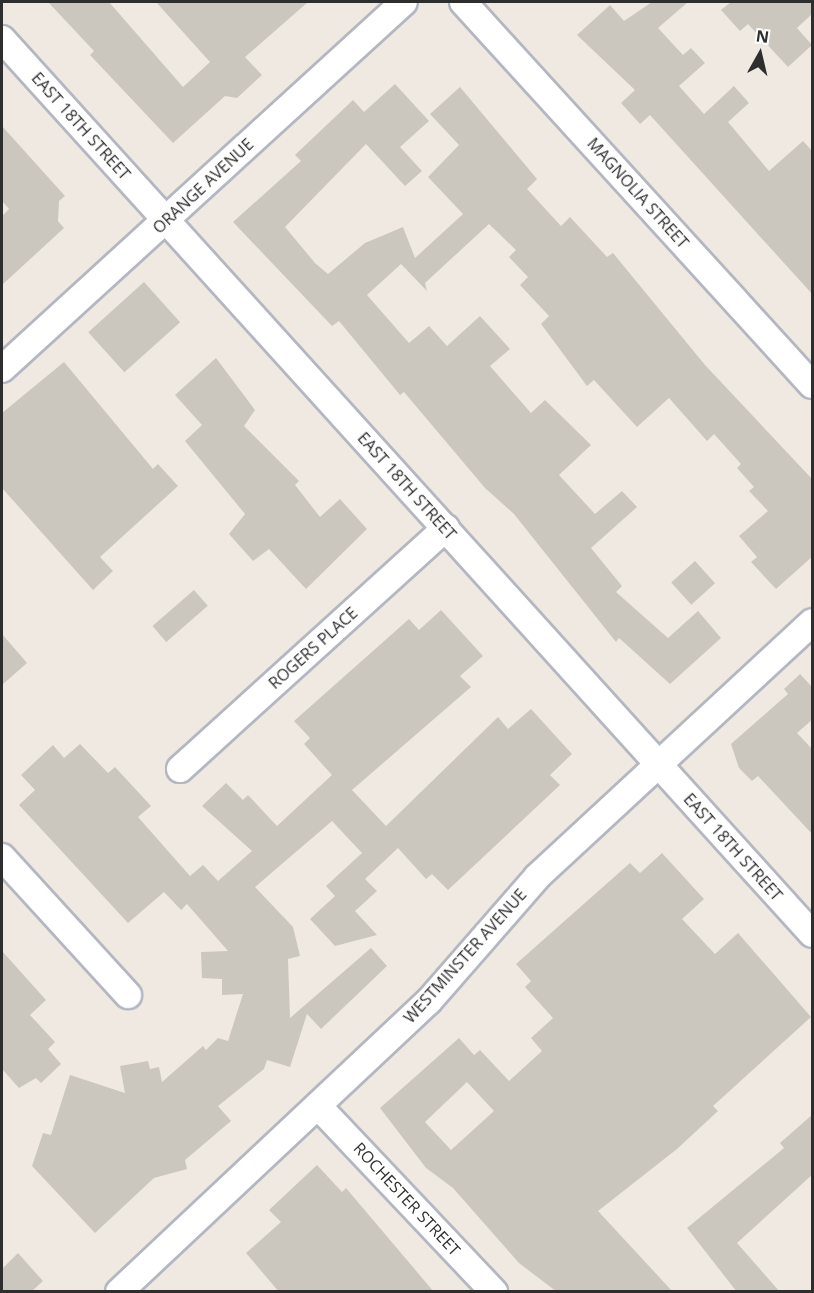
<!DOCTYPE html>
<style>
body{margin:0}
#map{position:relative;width:814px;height:1293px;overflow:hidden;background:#efe9e1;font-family:"Open Sans",sans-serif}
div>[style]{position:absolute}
.building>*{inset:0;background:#cbc7bf;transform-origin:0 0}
.roads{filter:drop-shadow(2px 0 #b4b7c1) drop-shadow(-2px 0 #b4b7c1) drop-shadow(0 2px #b4b7c1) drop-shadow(0 -2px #b4b7c1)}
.minor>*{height:26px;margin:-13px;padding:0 13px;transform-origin:13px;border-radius:13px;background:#fff}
span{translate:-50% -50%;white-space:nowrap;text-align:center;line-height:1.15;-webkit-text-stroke:5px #fff;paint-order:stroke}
.street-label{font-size:16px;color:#2e2e2e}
.frame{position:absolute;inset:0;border:3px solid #2e2e2e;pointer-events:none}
.north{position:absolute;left:730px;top:24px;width:60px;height:60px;-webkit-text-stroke:4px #fff;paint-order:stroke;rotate:8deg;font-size:16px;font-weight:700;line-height:24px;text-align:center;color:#2e2e2e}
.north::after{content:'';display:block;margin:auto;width:21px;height:27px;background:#2e2e2e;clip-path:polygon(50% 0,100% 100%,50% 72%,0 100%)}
</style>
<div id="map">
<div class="building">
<i style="clip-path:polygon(48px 2px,109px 2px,183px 87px,210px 62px,156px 2px,308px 2px,245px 57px,262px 75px,237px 98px,225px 96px,173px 143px,90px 55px,94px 51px)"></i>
<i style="clip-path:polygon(652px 2px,688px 2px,658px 28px,683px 55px,691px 48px,705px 63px,679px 86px,704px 114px,734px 86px,749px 103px,728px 122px,769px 171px,803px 141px,813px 152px,813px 295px,650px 115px,640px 124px,621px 103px,635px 90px,577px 35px,610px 5px,624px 21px)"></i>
<i style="clip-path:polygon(731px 2px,813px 2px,813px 13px,797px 28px,812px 45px,788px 67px,748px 24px,740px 31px,721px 10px)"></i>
<i style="clip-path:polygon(395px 84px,429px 121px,400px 147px,422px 171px,405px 186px,366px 144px,285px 227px,315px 263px,328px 274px,365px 243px,403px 227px,415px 258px,463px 214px,428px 177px,459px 145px,430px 114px,460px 87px,537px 179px,527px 189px,561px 226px,570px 217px,607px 257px,613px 253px,705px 365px,813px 480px,813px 556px,776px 589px,751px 562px,757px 557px,739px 536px,768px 511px,749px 491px,754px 487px,737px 468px,741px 464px,714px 434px,707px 441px,669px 398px,637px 427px,594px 380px,587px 386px,541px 324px,549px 316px,520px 285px,528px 277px,509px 257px,516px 250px,489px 224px,425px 283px,427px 291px,401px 264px,367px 295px,409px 343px,429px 326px,447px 346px,480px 316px,510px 349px,490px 366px,531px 413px,545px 400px,591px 445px,559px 475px,595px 514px,622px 491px,637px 507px,591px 548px,622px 586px,616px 592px,668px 638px,698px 611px,721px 638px,670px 684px,619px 638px,616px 642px,514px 514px,485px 488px,404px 392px,400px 395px,339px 321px,332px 326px,233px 222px,301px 161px,295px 155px,353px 100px,364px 112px)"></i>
<i style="clip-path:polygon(2px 126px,65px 196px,59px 201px,58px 221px,64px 228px,2px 285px,2px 216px,9px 209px,2px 201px)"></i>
<i style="left:144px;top:282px;width:54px;height:75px;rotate:48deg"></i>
<i style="clip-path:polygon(216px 358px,255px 410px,244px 426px,299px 481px,295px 485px,320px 517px,340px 499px,367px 529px,306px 589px,269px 549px,253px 561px,229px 534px,245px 514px,185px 441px,202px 425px,175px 395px)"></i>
<i style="clip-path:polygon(64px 362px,153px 469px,158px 464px,178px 486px,100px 557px,113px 571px,93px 590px,2px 488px,2px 413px)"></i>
<i style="left:695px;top:561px;width:30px;height:32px;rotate:48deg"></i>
<i style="left:194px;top:590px;width:21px;height:55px;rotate:49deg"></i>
<i style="clip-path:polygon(441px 610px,483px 656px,460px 676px,471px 687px,352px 790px,386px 826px,498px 717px,508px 729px,531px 709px,572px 754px,550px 775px,560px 785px,448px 890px,432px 874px,426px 879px,398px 848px,365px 879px,377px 891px,355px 911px,377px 935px,335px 946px,310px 919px,335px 896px,326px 886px,362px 853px,332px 821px,255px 887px,293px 927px,300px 956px,288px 959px,290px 1018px,371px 948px,387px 966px,321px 1029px,307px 1014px,290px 1067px,267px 1060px,264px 1069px,218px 1106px,231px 1121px,185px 1160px,187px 1169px,154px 1178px,95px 1233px,32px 1166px,43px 1133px,51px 1135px,70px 1075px,125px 1093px,120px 1066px,148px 1061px,150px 1069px,159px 1067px,162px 1082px,203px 1046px,206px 1050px,218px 1038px,228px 1041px,243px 994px,222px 995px,222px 979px,202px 978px,201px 952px,228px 951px,187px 904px,181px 910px,164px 892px,128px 923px,19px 805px,35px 790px,21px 775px,53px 745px,64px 758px,80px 744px,108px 773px,115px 767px,151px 806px,138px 817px,190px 876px,203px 865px,218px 881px,252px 851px,202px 806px,226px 783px,243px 800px,248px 795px,277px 826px,332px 775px,304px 744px,310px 738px,294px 721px,409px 619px,419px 630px)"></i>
<i style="clip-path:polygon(2px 634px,27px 663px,2px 685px)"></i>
<i style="clip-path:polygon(800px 674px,813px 688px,813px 719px,797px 733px,813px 750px,813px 835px,758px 776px,752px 781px,739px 768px,731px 744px,788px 694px,784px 689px)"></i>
<i style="clip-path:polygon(evenodd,662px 853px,704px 899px,682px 919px,715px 954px,738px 933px,811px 1017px,713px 1106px,718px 1111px,677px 1149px,598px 1211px,673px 1292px,557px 1292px,519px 1263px,453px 1188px,426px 1168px,380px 1108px,459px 1038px,474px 1055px,480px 1050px,509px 1081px,542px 1051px,531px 1038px,553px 1018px,525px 987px,531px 981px,516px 964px,630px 863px,640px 873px,662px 853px,467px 1082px,494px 1111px,451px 1150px,425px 1122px,467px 1082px)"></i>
<i style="clip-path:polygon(2px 951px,46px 1000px,30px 1015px,55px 1042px,48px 1049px,61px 1064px,41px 1083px,36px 1078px,19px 1088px,2px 1069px)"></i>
<i style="clip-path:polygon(813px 1114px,813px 1174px,737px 1243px,780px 1292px,737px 1292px,687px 1228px,784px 1148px,780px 1143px)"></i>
<i style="clip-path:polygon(317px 1165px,342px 1192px,346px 1188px,434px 1292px,279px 1292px,246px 1253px,281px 1222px,269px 1210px)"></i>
<i style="clip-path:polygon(18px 1253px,43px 1281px,31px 1292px,2px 1292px,2px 1269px)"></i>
</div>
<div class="roads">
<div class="minor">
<i style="left:463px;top:2px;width:518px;rotate:47.66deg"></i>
<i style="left:2px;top:39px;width:1207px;rotate:47.85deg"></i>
<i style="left:2px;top:369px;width:544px;rotate:-42.39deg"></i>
<i style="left:180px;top:769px;width:359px;rotate:-42.2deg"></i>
<i style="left:2px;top:857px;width:187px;rotate:47.6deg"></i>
<i style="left:319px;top:1107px;width:255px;rotate:46.6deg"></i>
<i style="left:119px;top:1292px;width:425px;rotate:-43.2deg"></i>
<i style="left:429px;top:1001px;width:164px;rotate:-48.9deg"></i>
<i style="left:537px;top:877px;width:375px;rotate:-42.8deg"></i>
</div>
</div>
<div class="street-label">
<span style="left:81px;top:126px;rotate:48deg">EAST 18TH STREET</span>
<span style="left:203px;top:186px;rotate:-43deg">ORANGE AVENUE</span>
<span style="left:638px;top:193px;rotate:48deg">MAGNOLIA STREET</span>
<span style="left:407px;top:486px;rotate:48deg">EAST 18TH STREET</span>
<span style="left:313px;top:648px;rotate:-42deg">ROGERS PLACE</span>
<span style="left:733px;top:847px;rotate:48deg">EAST 18TH STREET</span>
<span style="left:465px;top:956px;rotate:-48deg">WESTMINSTER AVENUE</span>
<span style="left:407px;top:1199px;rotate:47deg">ROCHESTER STREET</span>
</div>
<div class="frame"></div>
<div class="north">N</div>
</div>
